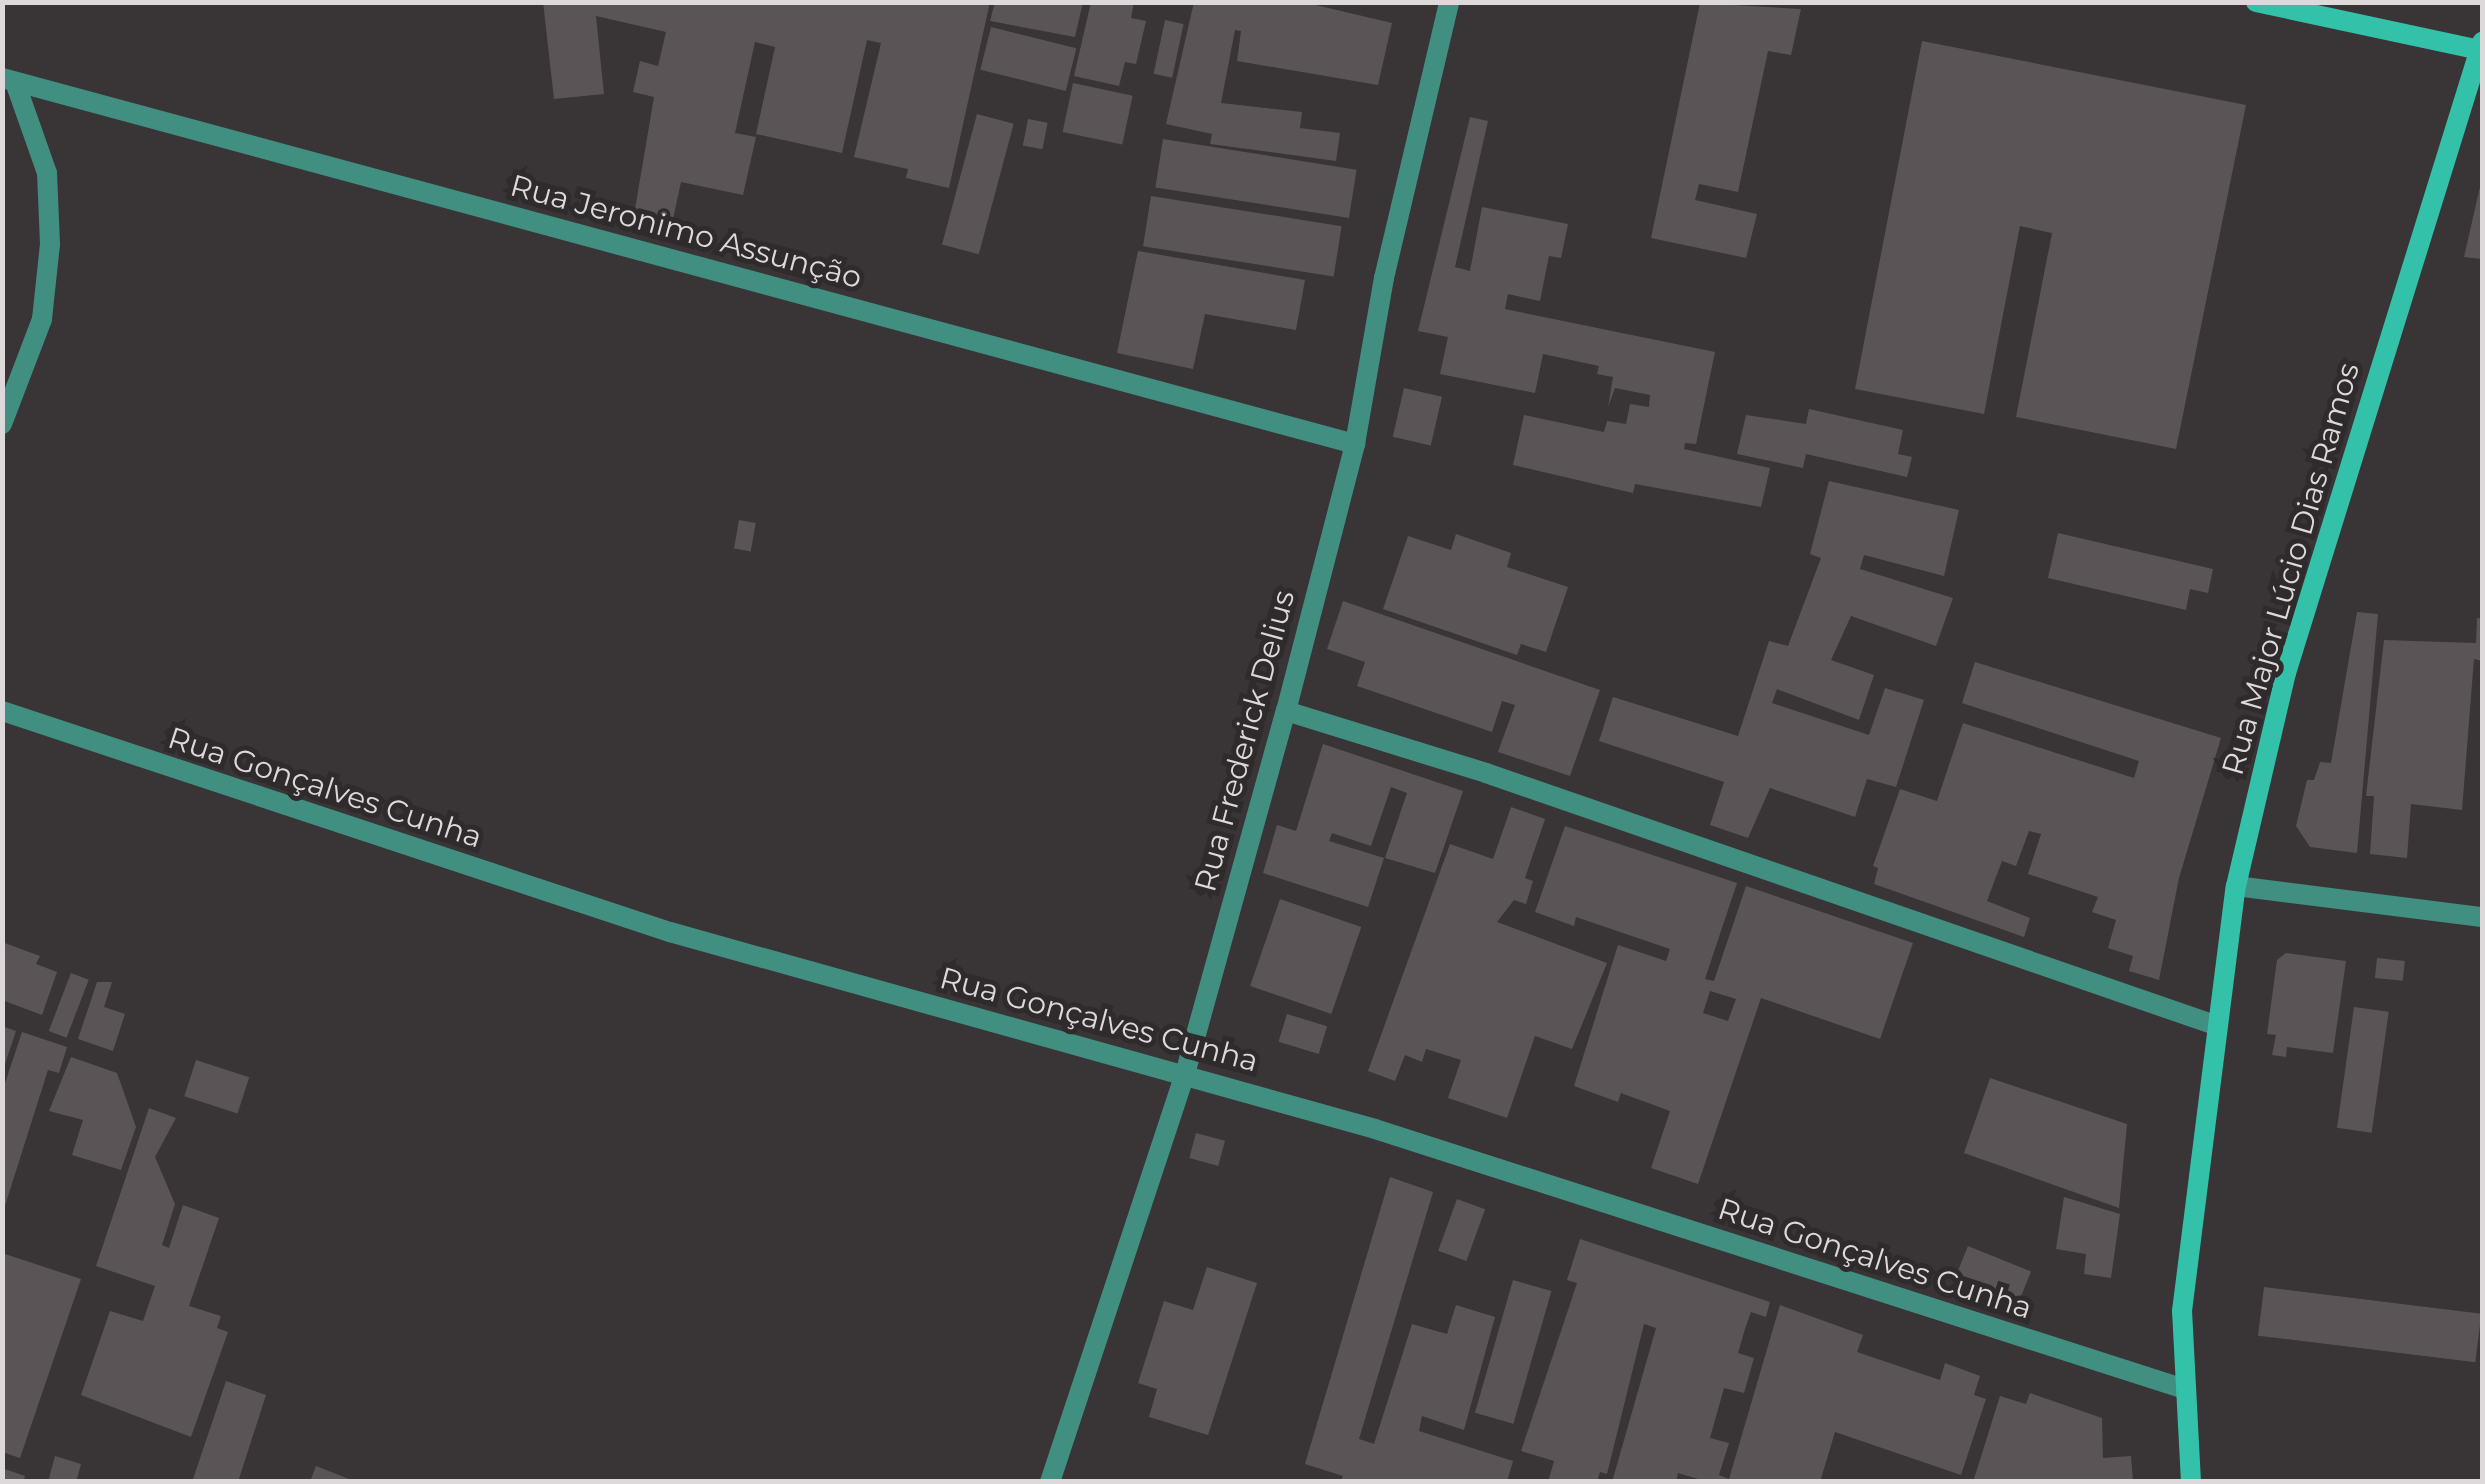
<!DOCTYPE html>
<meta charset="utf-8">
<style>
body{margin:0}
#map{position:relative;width:2485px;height:1484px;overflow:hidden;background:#393436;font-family:Montserrat,sans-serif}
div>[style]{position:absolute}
.building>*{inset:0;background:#5a5457;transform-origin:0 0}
.lane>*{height:20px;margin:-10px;padding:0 10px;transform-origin:10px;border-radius:10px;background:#418f80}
.street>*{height:20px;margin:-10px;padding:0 10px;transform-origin:10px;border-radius:10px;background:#418f80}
.secondary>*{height:20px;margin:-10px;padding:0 10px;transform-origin:10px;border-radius:10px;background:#33c1aa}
span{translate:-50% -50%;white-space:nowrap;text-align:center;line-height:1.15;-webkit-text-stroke:10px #2f2a2c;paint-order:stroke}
.street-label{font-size:30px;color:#ddd9db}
.frame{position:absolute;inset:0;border:5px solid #ddd9db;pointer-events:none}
</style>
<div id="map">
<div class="building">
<i style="clip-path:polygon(543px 2px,786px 3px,990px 2px,949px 188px,906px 178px,908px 169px,854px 157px,881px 43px,867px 40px,842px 153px,756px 134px,775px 47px,755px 42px,735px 133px,756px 137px,743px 195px,681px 182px,671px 228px,633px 221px,654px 97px,633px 92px,640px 61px,658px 66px,666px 32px,596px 16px,604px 94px,554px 99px)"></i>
<i style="clip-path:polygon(995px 2px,1083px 2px,1075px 37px,990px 21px)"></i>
<i style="clip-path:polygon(1091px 2px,1134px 2px,1131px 18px,1146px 21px,1136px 64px,1125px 62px,1119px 86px,1074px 76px)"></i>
<i style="clip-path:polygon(1194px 2px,1303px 2px,1392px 23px,1378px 85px,1237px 61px,1241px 31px,1235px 30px,1221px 103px,1302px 112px,1300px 128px,1340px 133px,1336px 161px,1210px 144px,1212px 134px,1166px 124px)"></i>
<i style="clip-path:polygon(1700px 3px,1801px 9px,1791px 55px,1768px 51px,1738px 192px,1699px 184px,1695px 200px,1757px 214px,1746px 258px,1651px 238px)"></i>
<i style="left:1165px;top:20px;width:19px;height:55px;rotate:12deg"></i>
<i style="left:991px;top:27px;width:88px;height:44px;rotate:14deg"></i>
<i style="clip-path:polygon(1922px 41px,2246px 105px,2176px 449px,2016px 417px,2052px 233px,2020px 226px,1984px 414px,1855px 389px)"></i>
<i style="left:1073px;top:83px;width:61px;height:50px;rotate:12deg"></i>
<i style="left:977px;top:114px;width:38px;height:135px;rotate:15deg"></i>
<i style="clip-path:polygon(1470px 117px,1488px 121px,1455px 267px,1470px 271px,1482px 207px,1568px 224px,1561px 258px,1549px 256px,1540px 301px,1508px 294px,1505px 309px,1715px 352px,1696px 444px,1685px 443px,1684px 449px,1770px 468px,1761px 507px,1635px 484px,1633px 493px,1513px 465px,1524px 415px,1604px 432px,1607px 421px,1626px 424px,1630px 404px,1649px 407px,1650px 395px,1615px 388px,1608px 407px,1613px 377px,1597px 374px,1599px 366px,1543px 354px,1535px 393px,1440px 374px,1448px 337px,1418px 331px)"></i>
<i style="left:1028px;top:119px;width:20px;height:27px;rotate:11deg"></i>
<i style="left:1163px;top:139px;width:196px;height:49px;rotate:9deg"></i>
<i style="clip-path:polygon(2482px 178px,2482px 259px,2464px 257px)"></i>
<i style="left:1151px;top:196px;width:193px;height:51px;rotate:9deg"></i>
<i style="clip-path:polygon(1138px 251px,1305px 280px,1296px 330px,1205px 314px,1193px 369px,1117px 353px)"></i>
<i style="left:1404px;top:388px;width:39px;height:50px;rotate:13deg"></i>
<i style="clip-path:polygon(1809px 409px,1903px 430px,1898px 454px,1912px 457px,1907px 477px,1806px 454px,1803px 468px,1737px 454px,1746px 415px,1806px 424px)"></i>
<i style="clip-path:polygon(1829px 481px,1959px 510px,1944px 576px,1864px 555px,1860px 569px,1953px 598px,1936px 646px,1851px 616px,1831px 660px,1874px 675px,1859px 720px,1777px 689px,1772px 703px,1869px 735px,1885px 688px,1924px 700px,1896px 787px,1867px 779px,1855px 817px,1770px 788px,1748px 838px,1710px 825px,1724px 782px,1599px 741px,1613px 697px,1738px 736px,1769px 641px,1788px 646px,1821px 558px,1810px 554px)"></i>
<i style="left:739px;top:520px;width:17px;height:29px;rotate:10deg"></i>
<i style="clip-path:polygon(2058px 533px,2213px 569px,2208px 593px,2190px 589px,2186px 610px,2048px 578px)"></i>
<i style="clip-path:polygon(1456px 534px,1511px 553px,1507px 567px,1568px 587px,1546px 652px,1521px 644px,1517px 655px,1383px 609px,1408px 536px,1451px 550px)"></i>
<i style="clip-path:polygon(1343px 601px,1600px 690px,1570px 776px,1498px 752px,1515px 705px,1502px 701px,1492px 732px,1357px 686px,1365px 662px,1327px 649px)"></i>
<i style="clip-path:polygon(2357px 612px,2378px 614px,2357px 853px,2310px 847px,2296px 826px,2307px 780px,2314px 780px,2320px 762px,2331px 763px)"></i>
<i style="clip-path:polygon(2477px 618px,2482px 619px,2482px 661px,2474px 659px,2462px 810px,2411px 804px,2407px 858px,2370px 854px,2374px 796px,2366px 796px,2384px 640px,2476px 643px)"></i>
<i style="clip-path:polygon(1975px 662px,2221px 738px,2179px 878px,2159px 980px,2129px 971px,2133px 956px,2108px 948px,2116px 920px,2092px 912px,2098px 897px,2028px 874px,2041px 834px,2029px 831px,2016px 866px,2002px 861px,1987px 901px,2030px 918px,2024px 937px,1874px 884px,1878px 868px,1873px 866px,1900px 789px,1937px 801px,1963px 723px,2134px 778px,2139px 761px,1962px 703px)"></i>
<i style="clip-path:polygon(1323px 744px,1463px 791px,1435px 873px,1385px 858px,1407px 793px,1391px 787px,1371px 846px,1332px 833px,1329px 841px,1384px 858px,1368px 907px,1263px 873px,1277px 825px,1296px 831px)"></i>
<i style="clip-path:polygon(1511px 807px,1545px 819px,1525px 878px,1533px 881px,1526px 904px,1514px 900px,1497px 922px,1607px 963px,1572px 1049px,1535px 1036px,1507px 1118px,1448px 1098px,1461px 1060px,1426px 1049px,1422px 1062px,1405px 1055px,1395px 1081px,1368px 1071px,1450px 844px,1493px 859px)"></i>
<i style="clip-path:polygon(evenodd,1565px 826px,1737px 883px,1705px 979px,1714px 981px,1746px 886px,1913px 943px,1880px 1039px,1761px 998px,1698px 1184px,1651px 1168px,1670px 1111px,1621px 1093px,1618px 1102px,1574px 1086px,1618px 945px,1666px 961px,1670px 949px,1576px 917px,1574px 926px,1535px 912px,1565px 826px,1710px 991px,1736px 999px,1728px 1021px,1703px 1013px,1710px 991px)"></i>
<i style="left:1280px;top:899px;width:86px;height:92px;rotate:19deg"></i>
<i style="clip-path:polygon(2px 942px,40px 956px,36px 964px,57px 972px,42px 1015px,2px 1000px)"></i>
<i style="clip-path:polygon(2286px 953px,2346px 961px,2333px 1053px,2287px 1047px,2286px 1057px,2272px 1055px,2276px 1035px,2267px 1034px,2277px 960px)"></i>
<i style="left:2377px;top:958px;width:28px;height:20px;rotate:6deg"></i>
<i style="left:71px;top:973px;width:19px;height:62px;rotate:21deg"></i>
<i style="clip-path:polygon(97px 982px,112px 982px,104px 1007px,125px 1014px,113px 1051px,78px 1039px)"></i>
<i style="left:2354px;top:1007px;width:35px;height:122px;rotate:8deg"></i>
<i style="left:1287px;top:1014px;width:42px;height:29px;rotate:17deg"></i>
<i style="clip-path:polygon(2px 1026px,16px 1031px,3px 1070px,2px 1070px)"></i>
<i style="clip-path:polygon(22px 1032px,67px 1047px,59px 1073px,48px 1070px,3px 1212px,2px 1092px)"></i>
<i style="clip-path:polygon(71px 1057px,117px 1073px,136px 1127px,121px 1170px,72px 1155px,83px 1120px,49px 1111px)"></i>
<i style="left:196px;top:1060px;width:56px;height:38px;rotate:18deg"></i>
<i style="clip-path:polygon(1990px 1078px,2127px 1124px,2119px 1208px,1964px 1153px)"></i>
<i style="clip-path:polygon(149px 1108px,176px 1118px,155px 1157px,175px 1204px,162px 1245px,169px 1248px,183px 1205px,219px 1218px,189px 1306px,221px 1316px,217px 1328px,228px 1332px,191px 1437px,81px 1395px,110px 1311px,143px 1321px,155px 1286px,96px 1266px)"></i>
<i style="left:1196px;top:1133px;width:30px;height:26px;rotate:15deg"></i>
<i style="clip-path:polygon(1390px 1177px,1433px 1192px,1359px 1439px,1374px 1444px,1412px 1324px,1447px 1334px,1456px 1305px,1495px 1317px,1464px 1430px,1422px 1416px,1419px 1431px,1513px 1461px,1507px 1482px,1340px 1482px,1343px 1476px,1305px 1464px)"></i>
<i style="clip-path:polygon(2064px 1197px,2120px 1214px,2111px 1278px,2084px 1274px,2086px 1254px,2056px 1249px)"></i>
<i style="left:1457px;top:1199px;width:30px;height:55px;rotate:20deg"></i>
<i style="clip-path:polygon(1580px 1239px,1770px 1302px,1766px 1317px,1751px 1312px,1745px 1329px,1738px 1353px,1754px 1358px,1744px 1393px,1724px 1388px,1710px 1438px,1729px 1443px,1719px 1475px,1729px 1479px,1780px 1305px,1863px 1335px,1857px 1352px,1940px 1380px,1945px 1363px,1980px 1376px,1974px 1395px,1986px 1399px,1961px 1475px,1835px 1432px,1820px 1482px,1708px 1482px,1678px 1473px,1676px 1482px,1612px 1482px,1656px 1328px,1644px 1324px,1607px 1474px,1600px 1472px,1597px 1482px,1548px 1482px,1554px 1461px,1521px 1451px,1577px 1283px,1567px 1280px)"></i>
<i style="left:1968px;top:1246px;width:68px;height:30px;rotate:22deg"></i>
<i style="clip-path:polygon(5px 1254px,81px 1279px,20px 1458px,2px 1452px)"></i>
<i style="clip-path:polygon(1207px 1267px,1257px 1283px,1208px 1435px,1149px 1417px,1157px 1389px,1138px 1383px,1164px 1301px,1193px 1310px)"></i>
<i style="left:1513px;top:1280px;width:40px;height:138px;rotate:16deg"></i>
<i style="left:2264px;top:1287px;width:219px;height:49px;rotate:7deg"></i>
<i style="clip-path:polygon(226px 1381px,266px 1395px,238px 1482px,192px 1482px)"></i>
<i style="clip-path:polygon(2030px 1393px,2102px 1418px,2103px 1458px,2131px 1456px,2133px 1482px,1974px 1479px,2000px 1396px,2026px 1404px)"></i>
<i style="clip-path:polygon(55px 1456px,81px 1464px,76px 1482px,48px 1482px)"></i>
<i style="clip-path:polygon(316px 1466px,354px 1481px,354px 1482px,310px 1482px)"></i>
<i style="clip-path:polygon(2px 1468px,25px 1476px,23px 1482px,2px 1482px)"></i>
</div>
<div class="lane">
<i style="left:1286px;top:711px;width:209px;rotate:17.2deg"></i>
<i style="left:1486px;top:773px;width:771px;rotate:19.07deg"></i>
</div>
<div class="street">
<i style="left:2px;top:78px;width:1402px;rotate:15.14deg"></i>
<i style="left:2px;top:424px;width:112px;rotate:-69.1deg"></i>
<i style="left:42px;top:319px;width:75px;rotate:-83.9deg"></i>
<i style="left:50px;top:244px;width:71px;rotate:-92.4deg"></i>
<i style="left:47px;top:173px;width:96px;rotate:-109.4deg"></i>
<i style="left:2px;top:711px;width:704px;rotate:18.31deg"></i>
<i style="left:670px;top:932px;width:732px;rotate:15.61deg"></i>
<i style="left:1375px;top:1129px;width:847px;rotate:17.81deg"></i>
<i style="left:2236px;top:886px;width:248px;rotate:7.2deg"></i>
<i style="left:1050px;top:1482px;width:430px;rotate:-71.7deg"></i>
<i style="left:1185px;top:1074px;width:377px;rotate:-74.5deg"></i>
<i style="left:1286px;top:711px;width:276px;rotate:-75.5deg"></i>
<i style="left:1355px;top:444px;width:169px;rotate:-80.1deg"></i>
<i style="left:1384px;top:278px;width:284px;rotate:-76.7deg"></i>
</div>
<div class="secondary">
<i style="left:2256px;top:2px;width:229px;rotate:12.1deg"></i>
<i style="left:2191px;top:1482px;width:171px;rotate:-93deg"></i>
<i style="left:2182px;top:1311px;width:428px;rotate:-82.8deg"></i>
<i style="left:2236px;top:886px;width:219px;rotate:-76.8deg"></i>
<i style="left:2286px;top:673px;width:661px;rotate:-72.74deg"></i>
</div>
<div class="street-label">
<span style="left:686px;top:232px;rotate:15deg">Rua Jeronimo Assunção</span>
<span style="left:2291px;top:569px;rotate:-74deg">Rua Major Lúcio Dias Ramos</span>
<span style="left:1245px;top:741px;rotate:-75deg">Rua Frederick Delius</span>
<span style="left:325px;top:788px;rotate:18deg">Rua Gonçalves Cunha</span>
<span style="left:1099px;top:1020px;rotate:15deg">Rua Gonçalves Cunha</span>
<span style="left:1875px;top:1259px;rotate:18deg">Rua Gonçalves Cunha</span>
</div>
<div class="frame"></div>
</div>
